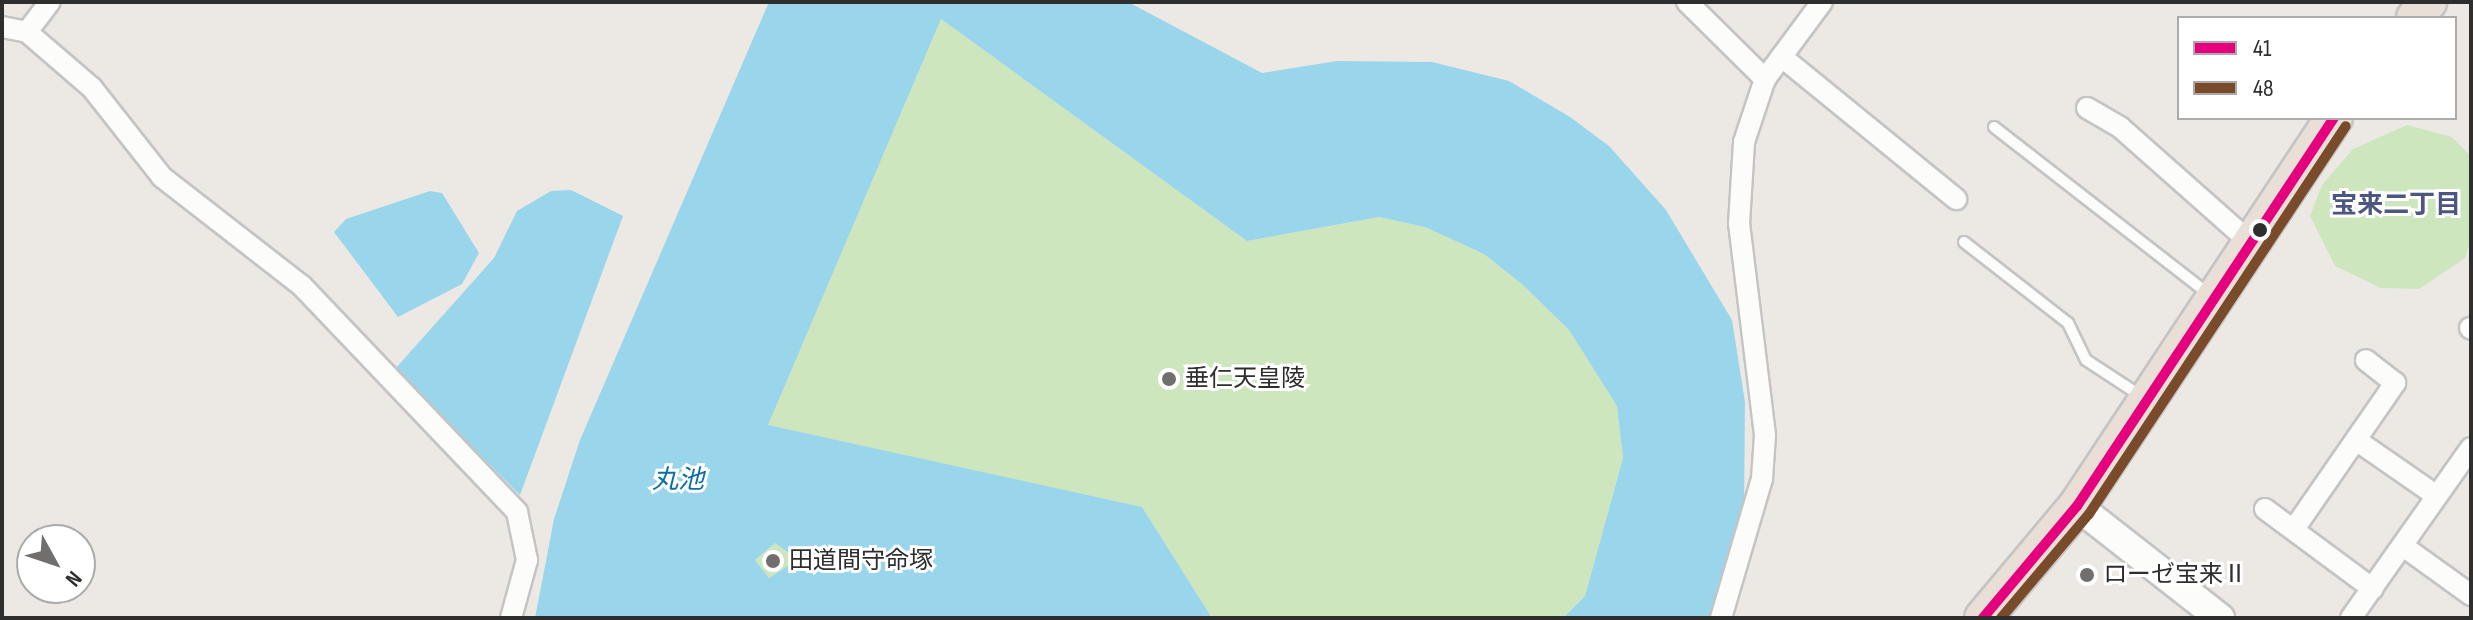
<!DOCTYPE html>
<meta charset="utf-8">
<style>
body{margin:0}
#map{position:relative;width:2473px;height:620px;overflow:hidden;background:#ece8e4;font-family:"Sofia Sans Condensed","Noto Sans JP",sans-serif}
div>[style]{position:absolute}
.green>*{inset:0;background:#cee6be}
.round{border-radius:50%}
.water>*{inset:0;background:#99d6ec}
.roads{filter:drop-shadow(2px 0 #c5c4c5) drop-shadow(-2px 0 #c5c4c5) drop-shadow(0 2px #c5c4c5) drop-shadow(0 -2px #c5c4c5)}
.lane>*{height:10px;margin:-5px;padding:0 5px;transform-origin:5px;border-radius:5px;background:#fcfcfb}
.street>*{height:20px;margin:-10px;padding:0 10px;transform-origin:10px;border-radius:10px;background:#fcfcfb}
.secondary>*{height:28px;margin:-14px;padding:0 14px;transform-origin:14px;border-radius:14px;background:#fcfcfb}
.highway>*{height:36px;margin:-18px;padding:0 18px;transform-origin:18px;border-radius:18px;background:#eadfd6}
.bus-1>*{height:10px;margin:-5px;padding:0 5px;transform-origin:5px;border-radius:5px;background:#e5007d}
.bus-2>*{height:10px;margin:-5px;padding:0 5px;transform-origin:5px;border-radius:5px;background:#7a4b2a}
.dots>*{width:22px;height:22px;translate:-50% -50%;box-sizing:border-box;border:4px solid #fff;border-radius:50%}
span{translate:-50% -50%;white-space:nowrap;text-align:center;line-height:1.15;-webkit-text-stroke:6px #fff;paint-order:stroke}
.poi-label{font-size:24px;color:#2e2e2e}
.left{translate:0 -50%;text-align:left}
.neighbourhood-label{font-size:26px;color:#4d5680;font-weight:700}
.water-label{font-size:26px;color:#0d6fa3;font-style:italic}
.frame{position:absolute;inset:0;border:4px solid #2e2e2e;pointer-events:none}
.legend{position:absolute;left:2177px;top:16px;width:280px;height:104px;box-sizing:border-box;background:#fff;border:2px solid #ababab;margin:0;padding:10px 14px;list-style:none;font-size:24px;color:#2e2e2e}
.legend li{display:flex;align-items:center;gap:16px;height:40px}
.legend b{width:40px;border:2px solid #ababab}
.north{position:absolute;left:16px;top:524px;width:80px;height:80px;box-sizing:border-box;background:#fff;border:2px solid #ababab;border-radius:50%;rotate:130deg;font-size:22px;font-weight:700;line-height:32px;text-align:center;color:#2e2e2e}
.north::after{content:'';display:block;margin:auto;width:28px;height:36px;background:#706f6e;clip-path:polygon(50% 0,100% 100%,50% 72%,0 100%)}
</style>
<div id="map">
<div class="green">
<i style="clip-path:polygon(941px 19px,1247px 241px,1379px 217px,1425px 227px,1484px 254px,1523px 285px,1569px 330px,1617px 406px,1623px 458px,1585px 596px,1563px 618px,1212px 618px,1142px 507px,767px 425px)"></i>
<i style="clip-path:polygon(2407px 125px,2452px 137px,2471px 156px,2471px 240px,2465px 258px,2419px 289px,2381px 288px,2335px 266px,2310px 216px,2322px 185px,2353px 149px)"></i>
<i class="round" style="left:755px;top:543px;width:36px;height:36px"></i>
</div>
<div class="water">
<i style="clip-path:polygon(evenodd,769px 2px,1128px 2px,1262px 73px,1337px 61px,1432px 62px,1509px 81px,1570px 117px,1609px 146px,1666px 210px,1732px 320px,1745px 402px,1744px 505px,1711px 618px,1563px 618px,1585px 596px,1623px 458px,1617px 406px,1569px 330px,1523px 285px,1484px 254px,1425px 227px,1379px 217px,1247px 241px,941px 19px,768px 425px,1142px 507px,1212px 618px,535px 618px,554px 519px,580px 440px,769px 2px,775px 543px,789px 553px,791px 564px,769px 578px,755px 560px,775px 543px)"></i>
<i style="clip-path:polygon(571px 190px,623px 216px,520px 495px,395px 369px,494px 258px,517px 211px,551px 191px)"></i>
<i style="clip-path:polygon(430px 191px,442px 193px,479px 253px,462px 284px,398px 317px,334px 232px,346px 219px)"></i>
</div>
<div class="roads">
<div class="lane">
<i style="left:1994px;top:127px;width:274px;rotate:37.9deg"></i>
<i style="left:1964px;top:242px;width:132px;rotate:37.9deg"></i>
<i style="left:2068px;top:323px;width:41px;rotate:64.1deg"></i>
<i style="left:2086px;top:360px;width:69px;rotate:33.2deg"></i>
</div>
<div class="street">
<i style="left:1687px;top:2px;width:110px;rotate:44.6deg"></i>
<i style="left:2px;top:27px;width:25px;rotate:11deg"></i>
<i style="left:27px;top:32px;width:86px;rotate:40.7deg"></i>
<i style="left:92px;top:88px;width:113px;rotate:51.8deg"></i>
<i style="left:162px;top:177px;width:177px;rotate:37.9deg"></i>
<i style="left:302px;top:286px;width:312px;rotate:46.4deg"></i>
<i style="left:517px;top:512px;width:49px;rotate:78.2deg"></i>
<i style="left:527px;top:560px;width:60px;rotate:105.4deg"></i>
<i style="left:27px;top:32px;width:38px;rotate:-53deg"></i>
<i style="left:1782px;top:57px;width:225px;rotate:39.2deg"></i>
<i style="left:2087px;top:108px;width:39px;rotate:30deg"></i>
<i style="left:2121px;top:128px;width:172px;rotate:41.5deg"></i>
<i style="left:2470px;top:328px;width:1px;rotate:45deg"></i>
<i style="left:2356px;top:440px;width:98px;rotate:34.7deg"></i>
<i style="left:2265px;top:509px;width:134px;rotate:36.5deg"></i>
<i style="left:2294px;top:529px;width:178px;rotate:-55.3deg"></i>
<i style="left:2395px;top:383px;width:37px;rotate:-142deg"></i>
<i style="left:2403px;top:546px;width:84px;rotate:35.8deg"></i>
<i style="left:1721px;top:618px;width:145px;rotate:-73.6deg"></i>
<i style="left:1762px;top:479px;width:44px;rotate:-86.1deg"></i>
<i style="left:1765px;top:435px;width:213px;rotate:-97deg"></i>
<i style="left:1739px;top:224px;width:82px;rotate:-86.5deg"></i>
<i style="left:1744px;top:142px;width:66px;rotate:-71.6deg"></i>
<i style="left:1765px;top:79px;width:96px;rotate:-53.5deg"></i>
<i style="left:2351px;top:618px;width:208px;rotate:-54.8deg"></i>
</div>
<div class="secondary">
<i style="left:2077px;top:506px;width:182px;rotate:38.1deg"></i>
</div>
<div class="highway">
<i style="left:2415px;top:18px;width:21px;rotate:-51deg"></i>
<i style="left:1983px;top:618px;width:146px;rotate:-50deg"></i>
<i style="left:2077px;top:506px;width:465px;rotate:-56.5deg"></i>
</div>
</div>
<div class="bus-1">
<i style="left:1983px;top:618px;width:146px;rotate:-50deg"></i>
<i style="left:2077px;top:506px;width:465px;rotate:-56.5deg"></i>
</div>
<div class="bus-2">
<i style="left:2001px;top:618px;width:136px;rotate:-49.8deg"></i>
<i style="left:2089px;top:514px;width:465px;rotate:-56.5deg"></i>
</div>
<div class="dots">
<i style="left:2260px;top:230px;background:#2e2e2e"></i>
<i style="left:1169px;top:379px;background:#706f6e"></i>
<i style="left:773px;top:561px;background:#706f6e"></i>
<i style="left:2087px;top:575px;background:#706f6e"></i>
</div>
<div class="poi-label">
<span class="left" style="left:1185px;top:379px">垂仁天皇陵</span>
<span class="left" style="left:789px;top:561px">田道間守命塚</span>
<span class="left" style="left:2103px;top:575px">ローゼ宝来Ⅱ</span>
</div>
<div class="neighbourhood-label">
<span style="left:2396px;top:206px">宝来二丁目</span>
</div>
<div class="water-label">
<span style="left:678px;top:481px">丸池</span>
</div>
<div class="frame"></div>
<ul class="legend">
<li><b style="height:10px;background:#e5007d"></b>41</li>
<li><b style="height:10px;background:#7a4b2a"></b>48</li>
</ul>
<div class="north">N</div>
</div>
